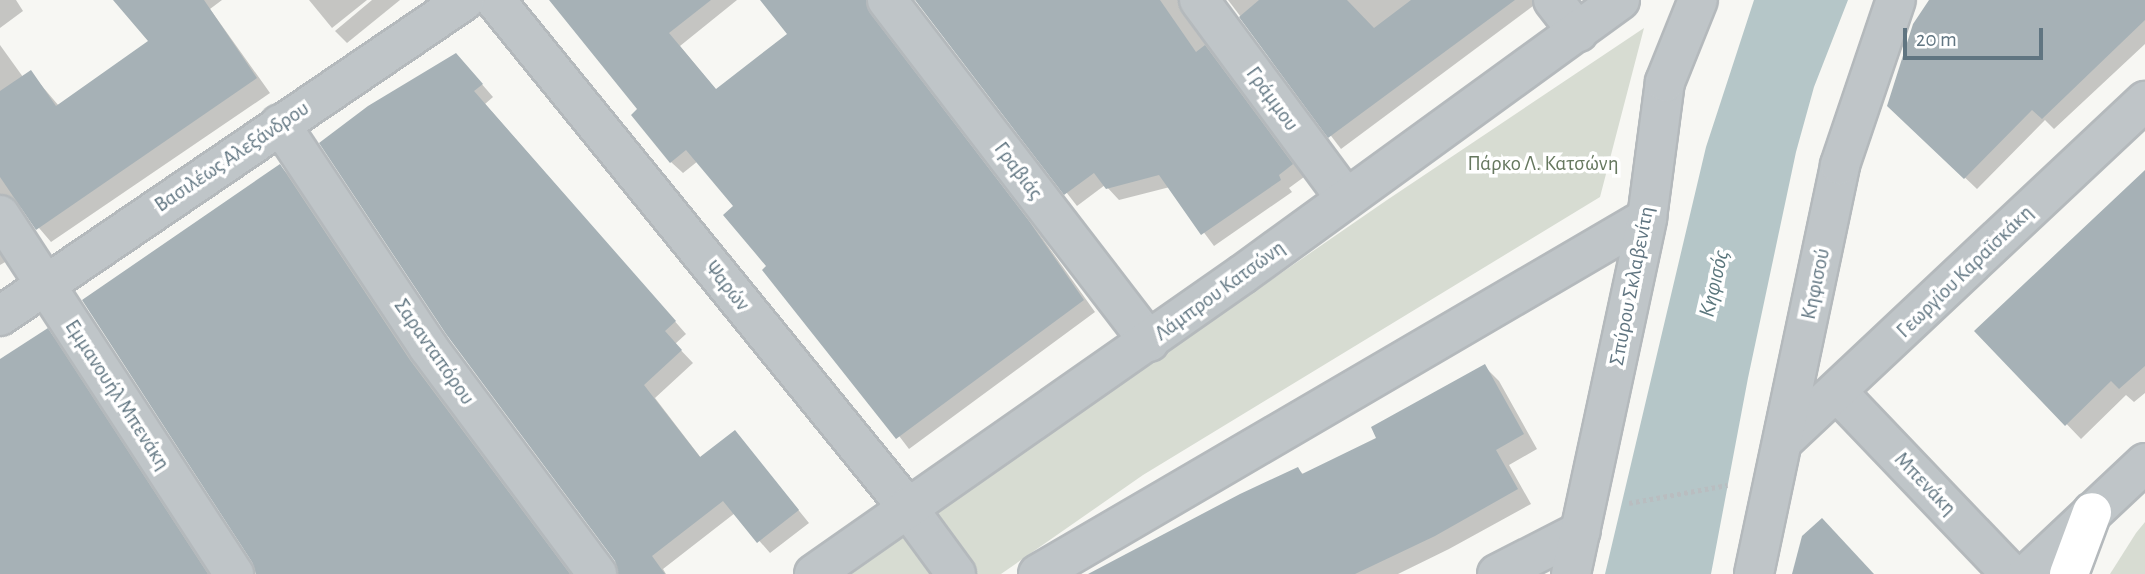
<!DOCTYPE html>
<meta charset="utf-8">
<style>
body{margin:0}
#map{position:relative;width:2145px;height:574px;overflow:hidden;background:#f7f7f3;font-family:"Alegreya Sans",sans-serif}
div>[style]{position:absolute}
.green>*{inset:0;background:#d7dcd2}
.water>*{inset:0;background:#b5c6c8}
.shadow>*{inset:0;background:#0003}
.building>*{inset:0;background:#a6b1b6}
.path>*{height:4.5px;margin-top:-2.25px;transform-origin:0;background:repeating-linear-gradient(90deg,#b9bdc0 0 3.5px,transparent 0 7px)}
.roads{filter:drop-shadow(2px 0 #b4b9bc) drop-shadow(-2px 0 #b4b9bc) drop-shadow(0 2px #b4b9bc) drop-shadow(0 -2px #b4b9bc)}
.minor>*{height:38px;margin:-19px;padding:0 19px;transform-origin:19px;border-radius:19px;background:#bfc5c8}
.highway>*{height:38px;margin:-19px;padding:0 19px;transform-origin:19px;border-radius:19px;background:#fff}
span{translate:-50% -50%;white-space:nowrap;text-align:center;line-height:1.15;-webkit-text-stroke:7px #fff;paint-order:stroke}
.street-label{font-size:21px;color:#607581}
.park-label{font-size:21px;color:#66785f}
.water-label{font-size:23px;color:#5a767c;font-style:italic}
.scale{position:absolute;left:1903px;top:28px;width:140px;height:32px;box-sizing:border-box;border:4px solid #607581;border-top:0;padding-left:9px;font-size:21px;line-height:24px;white-space:nowrap;color:#607581;-webkit-text-stroke:5px #fff;paint-order:stroke}
</style>
<div id="map">
<div class="green">
<i style="clip-path:polygon(1644px 28px,1600px 197px,1143px 475px,1001px 574px,845px 574px,1387px 200px)"></i>
<i style="clip-path:polygon(2145px 522px,2145px 574px,2110px 574px,2136px 533px)"></i>
</div>
<div class="water">
<i style="clip-path:polygon(1754px 0,1848px 0,1814px 87px,1796px 152px,1748px 378px,1711px 574px,1605px 574px,1706px 147px)"></i>
</div>
<div class="shadow">
<i style="clip-path:polygon(0 0,16px 0,23px 11px,0 28px)"></i>
<i style="clip-path:polygon(115px 0,222px 0,210px 9px,270px 93px,51px 242px,22px 208px,15px 206px,0 213px,0 45px,23px 77px,30px 72px,59px 106px,151px 42px)"></i>
<i style="clip-path:polygon(309px 0,367px 0,332px 28px)"></i>
<i style="clip-path:polygon(372px 0,400px 0,347px 43px,335px 31px)"></i>
<i style="clip-path:polygon(551px 0,737px 0,680px 46px,717px 91px,789px 35px,762px 0,881px 0,877px 17px,881px 27px,1040px 235px,1095px 312px,909px 449px,769px 266px,735px 206px,698px 161px,683px 173px,671px 162px,640px 109px)"></i>
<i style="clip-path:polygon(917px 0,1193px 0,1188px 15px,1193px 27px,1304px 177px,1289px 188px,1292px 192px,1214px 246px,1170px 187px,1119px 200px,1105px 185px,1077px 206px)"></i>
<i style="clip-path:polygon(1228px 0,1541px 0,1341px 149px)"></i>
<i style="clip-path:polygon(1931px 0,2145px 0,2145px 44px,2054px 129px,2045px 120px,1977px 189px,1901px 117px)"></i>
<i style="clip-path:polygon(468px 68px,493px 97px,485px 104px,686px 334px,675px 344px,693px 363px,655px 398px,701px 458px,735px 432px,809px 523px,770px 553px,735px 513px,663px 569px,666px 574px,620px 574px,616px 560px,447px 333px)"></i>
<i style="clip-path:polygon(280px 166px,292px 178px,422px 374px,571px 574px,257px 574px)"></i>
<i style="clip-path:polygon(2145px 173px,2145px 393px,2134px 402px,2126px 395px,2081px 439px,1977px 331px)"></i>
<i style="clip-path:polygon(0 248px,7px 261px,0 265px)"></i>
<i style="clip-path:polygon(47px 330px,59px 342px,210px 574px,0 574px,0 361px)"></i>
<i style="clip-path:polygon(1485px 367px,1499px 381px,1537px 449px,1509px 465px,1531px 504px,1449px 549px,1398px 574px,1090px 574px,1298px 469px,1304px 475px,1379px 439px)"></i>
</div>
<div class="building">
<i style="clip-path:polygon(113px 0,204px 0,257px 78px,36px 230px,0 177px,0 91px,31px 70px,56px 106px,148px 41px)"></i>
<i style="clip-path:polygon(549px 0,711px 0,669px 33px,716px 89px,787px 34px,760px 0,866px 0,870px 13px,1029px 221px,1084px 300px,896px 439px,762px 270px,766px 266px,723px 215px,733px 206px,686px 150px,670px 163px,631px 115px,637px 109px)"></i>
<i style="clip-path:polygon(915px 0,1160px 0,1196px 52px,1205px 45px,1293px 164px,1279px 175px,1281px 180px,1201px 235px,1159px 175px,1106px 189px,1094px 173px,1064px 195px)"></i>
<i style="clip-path:polygon(1259px 0,1347px 0,1374px 28px,1411px 0,1515px 0,1328px 138px,1239px 17px)"></i>
<i style="clip-path:polygon(1929px 0,2145px 0,2145px 20px,2042px 119px,2032px 110px,1964px 179px,1887px 106px,1913px 24px)"></i>
<i style="clip-path:polygon(456px 53px,483px 84px,474px 91px,676px 321px,665px 331px,682px 350px,644px 385px,700px 457px,735px 430px,799px 510px,757px 543px,723px 501px,652px 556px,665px 574px,618px 574px,615px 561px,446px 334px,319px 143px,368px 106px)"></i>
<i style="clip-path:polygon(280px 164px,410px 360px,570px 574px,256px 574px,252px 562px,82px 300px)"></i>
<i style="clip-path:polygon(2145px 170px,2145px 366px,2119px 389px,2111px 381px,2065px 426px,1974px 331px)"></i>
<i style="clip-path:polygon(48px 328px,208px 574px,0 574px,0 359px)"></i>
<i style="clip-path:polygon(1485px 364px,1524px 434px,1496px 450px,1518px 489px,1435px 536px,1355px 574px,1088px 574px,1240px 494px,1298px 467px,1302px 474px,1376px 438px,1371px 427px)"></i>
<i style="clip-path:polygon(1822px 518px,1874px 574px,1792px 574px,1802px 536px)"></i>
</div>
<div class="path">
<i style="left:1629px;top:503px;width:100px;rotate:-10.4deg"></i>
</div>
<div class="roads">
<div class="minor">
<i style="left:495px;top:0;width:653px;rotate:50.9deg"></i>
<i style="left:907px;top:507px;width:83px;rotate:53.8deg"></i>
<i style="left:887px;top:0;width:431px;rotate:52.5deg"></i>
<i style="left:1199px;top:0;width:247px;rotate:53.5deg"></i>
<i style="left:1553px;top:0;width:41px;rotate:52deg"></i>
<i style="left:280px;top:124px;width:268px;rotate:56.4deg"></i>
<i style="left:428px;top:347px;width:283px;rotate:53.3deg"></i>
<i style="left:0;top:215px;width:429px;rotate:56.9deg"></i>
<i style="left:0;top:316px;width:562px;rotate:-34.2deg"></i>
<i style="left:1838px;top:393px;width:250px;rotate:46.3deg"></i>
<i style="left:1783px;top:441px;width:497px;rotate:-43.2deg"></i>
<i style="left:814px;top:574px;width:523px;rotate:-34.97deg"></i>
<i style="left:1243px;top:274px;width:466px;rotate:-36deg"></i>
<i style="left:1038px;top:574px;width:705px;rotate:-30.31deg"></i>
<i style="left:1497px;top:574px;width:94px;rotate:-27.1deg"></i>
<i style="left:1571px;top:574px;width:364px;rotate:-77.9deg"></i>
<i style="left:1647px;top:218px;width:137px;rotate:-82.5deg"></i>
<i style="left:1665px;top:82px;width:88px;rotate:-68.1deg"></i>
<i style="left:1754px;top:574px;width:418px;rotate:-78.1deg"></i>
<i style="left:1840px;top:165px;width:174px;rotate:-71.3deg"></i>
<i style="left:2027px;top:574px;width:162px;rotate:-43.2deg"></i>
</div>
<div class="highway">
<i style="left:2069px;top:574px;width:66px;rotate:-69.6deg"></i>
</div>
</div>
<div class="street-label">
<span style="left:1272px;top:99px;rotate:54deg">Γράμμου</span>
<span style="left:232px;top:157px;rotate:-34deg">Βασιλέως Αλεξάνδρου</span>
<span style="left:1018px;top:171px;rotate:53deg">Γραβιάς</span>
<span style="left:1965px;top:272px;rotate:-44deg">Γεωργίου Καραϊσκάκη</span>
<span style="left:1816px;top:284px;rotate:-78deg">Κηφισού</span>
<span style="left:727px;top:286px;rotate:51deg">Ψαρών</span>
<span style="left:1632px;top:286px;rotate:-79deg">Σπύρου Σκλαβενίτη</span>
<span style="left:1220px;top:291px;rotate:-36deg">Λάμπρου Κατσώνη</span>
<span style="left:434px;top:352px;rotate:55deg">Σαρανταπόρου</span>
<span style="left:117px;top:395px;rotate:57deg">Εμμανουήλ Μπενάκη</span>
<span style="left:1925px;top:484px;rotate:46deg">Μπενάκη</span>
</div>
<div class="park-label">
<span style="left:1543px;top:164px">Πάρκο Λ. Κατσώνη</span>
</div>
<div class="water-label">
<span style="left:1715px;top:284px;rotate:-77deg">Κηφισός</span>
</div>
<div class="scale">20 m</div>
</div>
